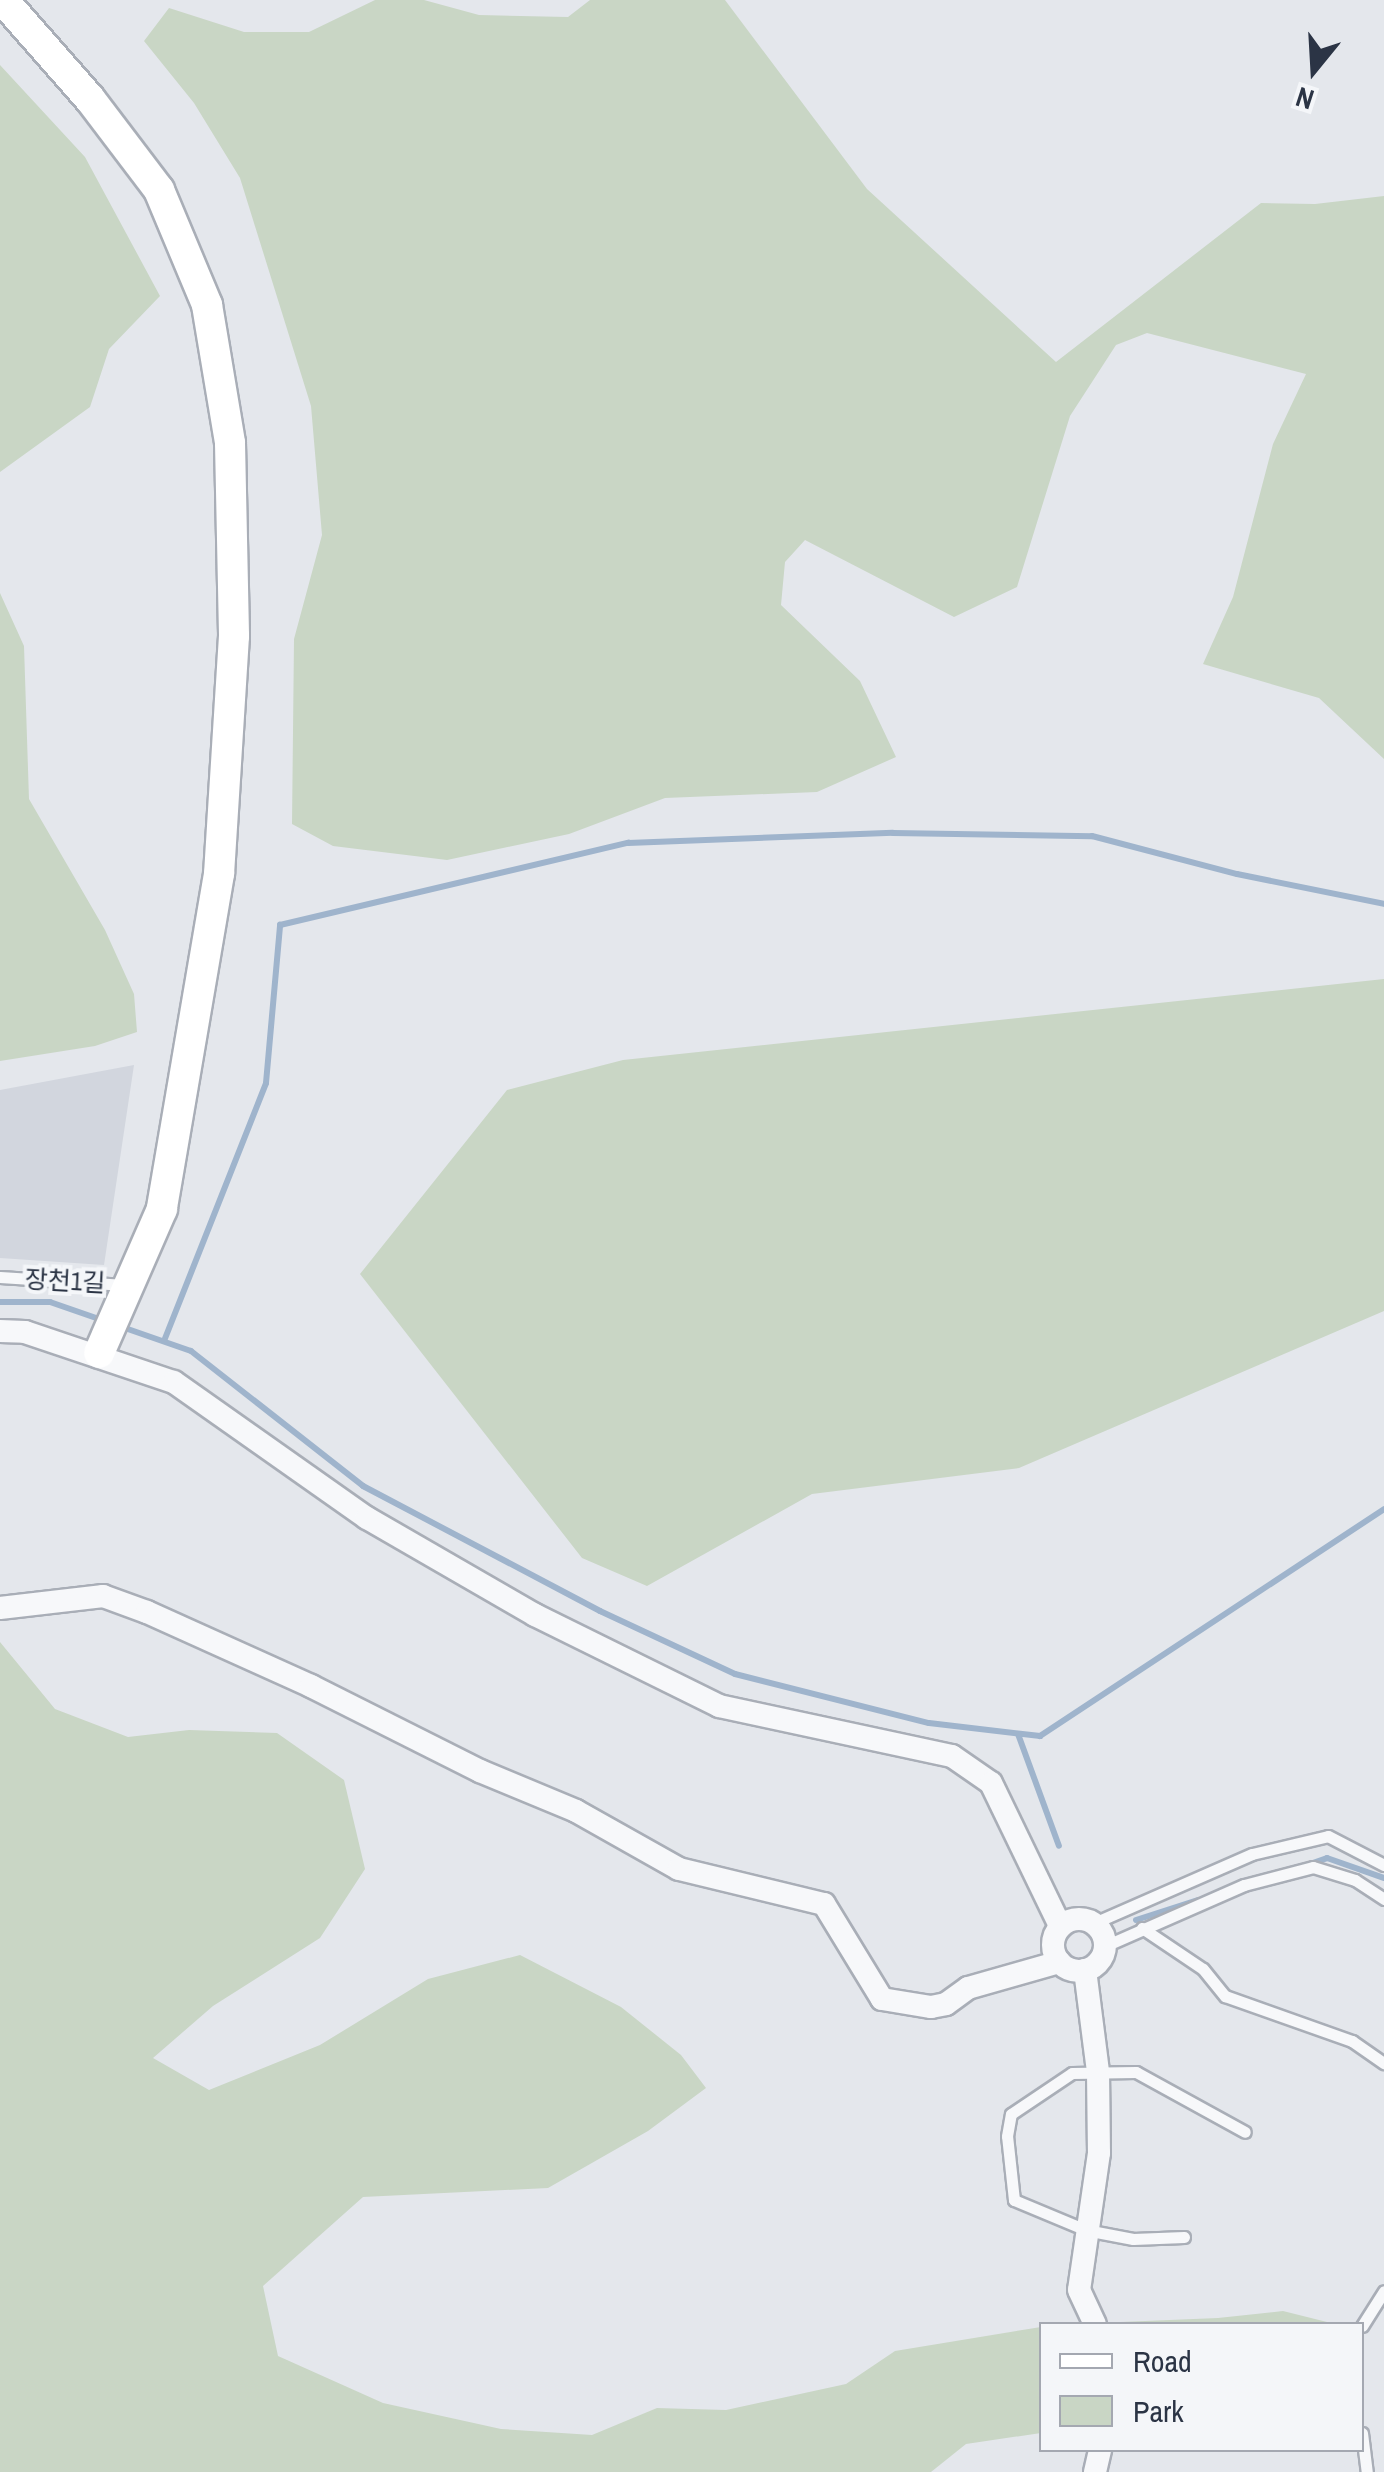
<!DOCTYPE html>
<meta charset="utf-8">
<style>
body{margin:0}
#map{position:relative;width:1384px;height:2472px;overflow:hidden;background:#e4e7ec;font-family:"Archivo Narrow","Noto Sans KR",sans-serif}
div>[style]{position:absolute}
.built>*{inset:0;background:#d2d6de}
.green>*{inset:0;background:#c9d6c5}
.stream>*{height:6px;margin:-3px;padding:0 3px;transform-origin:3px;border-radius:3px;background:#9fb4cc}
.roads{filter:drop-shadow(2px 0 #a9aeb7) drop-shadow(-2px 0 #a9aeb7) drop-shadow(0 2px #a9aeb7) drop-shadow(0 -2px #a9aeb7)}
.lane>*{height:11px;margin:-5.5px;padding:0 5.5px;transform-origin:5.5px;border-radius:5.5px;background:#f7f8fa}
.street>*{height:22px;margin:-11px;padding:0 11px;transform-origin:11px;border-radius:11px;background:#f7f8fa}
.street>.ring{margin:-11px;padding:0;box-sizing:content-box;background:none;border:22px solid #f7f8fa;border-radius:50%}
.secondary>*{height:30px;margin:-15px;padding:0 15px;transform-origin:15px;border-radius:15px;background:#fff}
span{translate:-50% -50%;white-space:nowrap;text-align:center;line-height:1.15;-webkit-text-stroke:8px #f4f6f9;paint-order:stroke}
.street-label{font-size:25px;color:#2b3445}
.legend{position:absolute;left:1039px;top:2322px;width:325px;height:130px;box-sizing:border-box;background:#f4f6f9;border:2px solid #a4a8b1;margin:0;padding:12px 18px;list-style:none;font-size:30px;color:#2b3445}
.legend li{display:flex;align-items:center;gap:20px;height:50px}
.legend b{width:50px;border:2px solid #a4a8b1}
.north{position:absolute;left:1264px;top:20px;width:100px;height:100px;-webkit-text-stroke:8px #f4f6f9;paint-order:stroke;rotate:198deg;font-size:28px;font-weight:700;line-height:40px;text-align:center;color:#2b3445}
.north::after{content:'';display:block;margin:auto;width:35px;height:45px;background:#2b3445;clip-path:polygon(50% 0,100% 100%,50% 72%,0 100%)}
</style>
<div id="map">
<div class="built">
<i style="clip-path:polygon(134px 1065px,104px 1265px,0 1258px,0 1090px)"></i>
</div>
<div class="green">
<i style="clip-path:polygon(375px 0,424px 0,479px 15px,568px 17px,590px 0,725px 0,867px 189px,1056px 362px,1261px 203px,1315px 204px,1384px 196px,1384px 759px,1319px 698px,1203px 664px,1233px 597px,1273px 444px,1306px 374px,1147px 333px,1116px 345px,1070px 416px,1017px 587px,954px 617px,805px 540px,785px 562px,781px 605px,860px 681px,896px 757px,817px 792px,665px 798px,569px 834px,447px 860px,333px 846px,292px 824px,294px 639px,322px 535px,311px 406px,240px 178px,194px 103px,144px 41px,169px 8px,244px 32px,309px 32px)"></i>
<i style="clip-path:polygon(0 65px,85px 157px,160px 296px,109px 349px,90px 407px,0 472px)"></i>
<i style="clip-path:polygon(0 593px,24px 646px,29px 799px,105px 930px,134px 994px,137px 1032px,95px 1046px,0 1061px)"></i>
<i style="clip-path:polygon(1384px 979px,1384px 1311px,1019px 1468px,812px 1494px,647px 1586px,582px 1558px,360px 1274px,507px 1090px,623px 1060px)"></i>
<i style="clip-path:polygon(0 1642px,55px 1709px,128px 1737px,189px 1730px,277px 1733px,344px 1780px,365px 1869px,320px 1938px,213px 2006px,153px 2058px,209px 2090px,320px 2045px,428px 1979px,520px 1955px,621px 2007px,681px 2055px,706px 2088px,648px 2131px,548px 2188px,363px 2197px,263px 2286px,278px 2356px,383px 2403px,501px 2429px,592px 2435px,657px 2408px,726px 2410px,846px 2384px,895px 2351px,1041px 2327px,1041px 2433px,966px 2444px,931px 2472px,0 2472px)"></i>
<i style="clip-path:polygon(1283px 2311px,1335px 2324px,1072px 2324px,1218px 2318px)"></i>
</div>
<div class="stream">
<i style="left:0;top:1302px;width:50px"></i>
<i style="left:50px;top:1302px;width:58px;rotate:19.1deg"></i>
<i style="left:122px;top:1327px;width:73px;rotate:19.2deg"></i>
<i style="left:191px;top:1351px;width:219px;rotate:38.1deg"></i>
<i style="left:363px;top:1486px;width:268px;rotate:27.8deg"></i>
<i style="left:600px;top:1611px;width:149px;rotate:25deg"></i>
<i style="left:735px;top:1674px;width:200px;rotate:14.2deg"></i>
<i style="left:929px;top:1723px;width:112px;rotate:6.7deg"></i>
<i style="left:1040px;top:1736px;width:412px;rotate:-33.4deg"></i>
<i style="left:164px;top:1341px;width:277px;rotate:-68.4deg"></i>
<i style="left:266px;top:1083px;width:159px;rotate:-84.9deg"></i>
<i style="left:280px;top:925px;width:358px;rotate:-13.3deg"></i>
<i style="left:628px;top:843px;width:265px;rotate:-2.2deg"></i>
<i style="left:893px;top:833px;width:199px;rotate:0.9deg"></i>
<i style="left:1092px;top:836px;width:150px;rotate:14.7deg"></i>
<i style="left:1237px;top:874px;width:150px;rotate:11.5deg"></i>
<i style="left:1018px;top:1734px;width:119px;rotate:69.9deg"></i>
<i style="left:1310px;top:1864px;width:18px;rotate:-19deg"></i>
<i style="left:1327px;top:1858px;width:60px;rotate:19.3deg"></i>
<i style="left:1136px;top:1920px;width:65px;rotate:-17.9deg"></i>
</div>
<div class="roads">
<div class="lane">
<i style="left:0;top:1277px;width:125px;rotate:3.7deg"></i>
<i style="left:1094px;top:1923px;width:172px;rotate:-23.6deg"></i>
<i style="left:1252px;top:1854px;width:78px;rotate:-13.3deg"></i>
<i style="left:1328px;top:1836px;width:63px;rotate:27.4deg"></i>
<i style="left:1142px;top:1928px;width:73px;rotate:33.9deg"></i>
<i style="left:1203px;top:1969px;width:35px;rotate:51deg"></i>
<i style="left:1225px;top:1996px;width:135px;rotate:19.5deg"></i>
<i style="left:1352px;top:2041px;width:39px;rotate:35deg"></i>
<i style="left:1105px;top:1946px;width:152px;rotate:-23.7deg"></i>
<i style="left:1244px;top:1885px;width:71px;rotate:-14.6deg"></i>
<i style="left:1313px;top:1867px;width:44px;rotate:17.2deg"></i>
<i style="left:1355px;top:1880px;width:35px;rotate:33deg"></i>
<i style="left:1184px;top:2237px;width:51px;rotate:177.8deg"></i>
<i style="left:1133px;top:2239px;width:48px;rotate:-169.2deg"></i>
<i style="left:1086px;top:2230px;width:78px;rotate:-157.4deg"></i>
<i style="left:1014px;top:2200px;width:64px;rotate:-96.2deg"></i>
<i style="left:1007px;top:2136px;width:22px;rotate:-80deg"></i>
<i style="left:1011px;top:2114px;width:73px;rotate:-33.9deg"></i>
<i style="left:1072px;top:2073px;width:64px;rotate:-0.9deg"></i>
<i style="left:1136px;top:2072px;width:124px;rotate:28.8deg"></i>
<i style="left:1362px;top:2326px;width:41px;rotate:-57.8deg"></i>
<i style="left:1362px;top:2433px;width:39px;rotate:83deg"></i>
</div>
<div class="street">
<i style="left:0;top:1331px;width:25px;rotate:2deg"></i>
<i style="left:25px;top:1332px;width:157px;rotate:18.6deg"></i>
<i style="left:174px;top:1382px;width:236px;rotate:35.2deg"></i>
<i style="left:367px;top:1518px;width:194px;rotate:30deg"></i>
<i style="left:535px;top:1615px;width:205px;rotate:26.3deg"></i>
<i style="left:719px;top:1706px;width:238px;rotate:12.1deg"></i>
<i style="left:952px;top:1756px;width:47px;rotate:34.7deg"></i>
<i style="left:991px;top:1783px;width:159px;rotate:64.2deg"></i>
<i style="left:0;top:1608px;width:104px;rotate:-6.6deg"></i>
<i style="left:103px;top:1596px;width:47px;rotate:20deg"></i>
<i style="left:147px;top:1612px;width:180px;rotate:24.3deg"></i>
<i style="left:311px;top:1686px;width:189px;rotate:26.7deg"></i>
<i style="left:480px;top:1771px;width:104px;rotate:22.6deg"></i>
<i style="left:576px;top:1811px;width:118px;rotate:29.4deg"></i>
<i style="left:679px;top:1869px;width:149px;rotate:13.6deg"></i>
<i style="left:824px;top:1904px;width:111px;rotate:58.6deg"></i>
<i style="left:882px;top:1999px;width:50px;rotate:9.3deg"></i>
<i style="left:931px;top:2007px;width:15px;rotate:-11deg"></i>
<i style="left:946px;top:2004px;width:27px;rotate:-36deg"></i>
<i style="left:968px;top:1988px;width:95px;rotate:-15.9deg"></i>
<i class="ring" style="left:1053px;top:1919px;width:30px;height:30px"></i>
<i style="left:1085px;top:1970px;width:103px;rotate:82.7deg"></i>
<i style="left:1098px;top:2072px;width:81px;rotate:89.3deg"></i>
<i style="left:1099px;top:2153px;width:138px;rotate:98.3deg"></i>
<i style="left:1079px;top:2290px;width:38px;rotate:65deg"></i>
<i style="left:1095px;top:2472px;width:23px;rotate:-77deg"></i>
</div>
<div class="secondary">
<i style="left:3px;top:0;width:132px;rotate:48.7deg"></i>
<i style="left:90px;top:99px;width:114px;rotate:52.8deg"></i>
<i style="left:159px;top:190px;width:125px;rotate:67.3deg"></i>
<i style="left:207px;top:305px;width:140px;rotate:80.5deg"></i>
<i style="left:230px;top:443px;width:193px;rotate:88.8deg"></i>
<i style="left:234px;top:636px;width:238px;rotate:93.6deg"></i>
<i style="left:219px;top:874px;width:340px;rotate:99.7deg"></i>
<i style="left:162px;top:1209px;width:157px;rotate:113.6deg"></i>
</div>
</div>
<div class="street-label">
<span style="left:65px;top:1281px;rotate:3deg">장천1길</span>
</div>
<ul class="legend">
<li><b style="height:12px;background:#fff"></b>Road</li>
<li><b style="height:28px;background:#c9d6c5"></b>Park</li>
</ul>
<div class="north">N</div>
</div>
